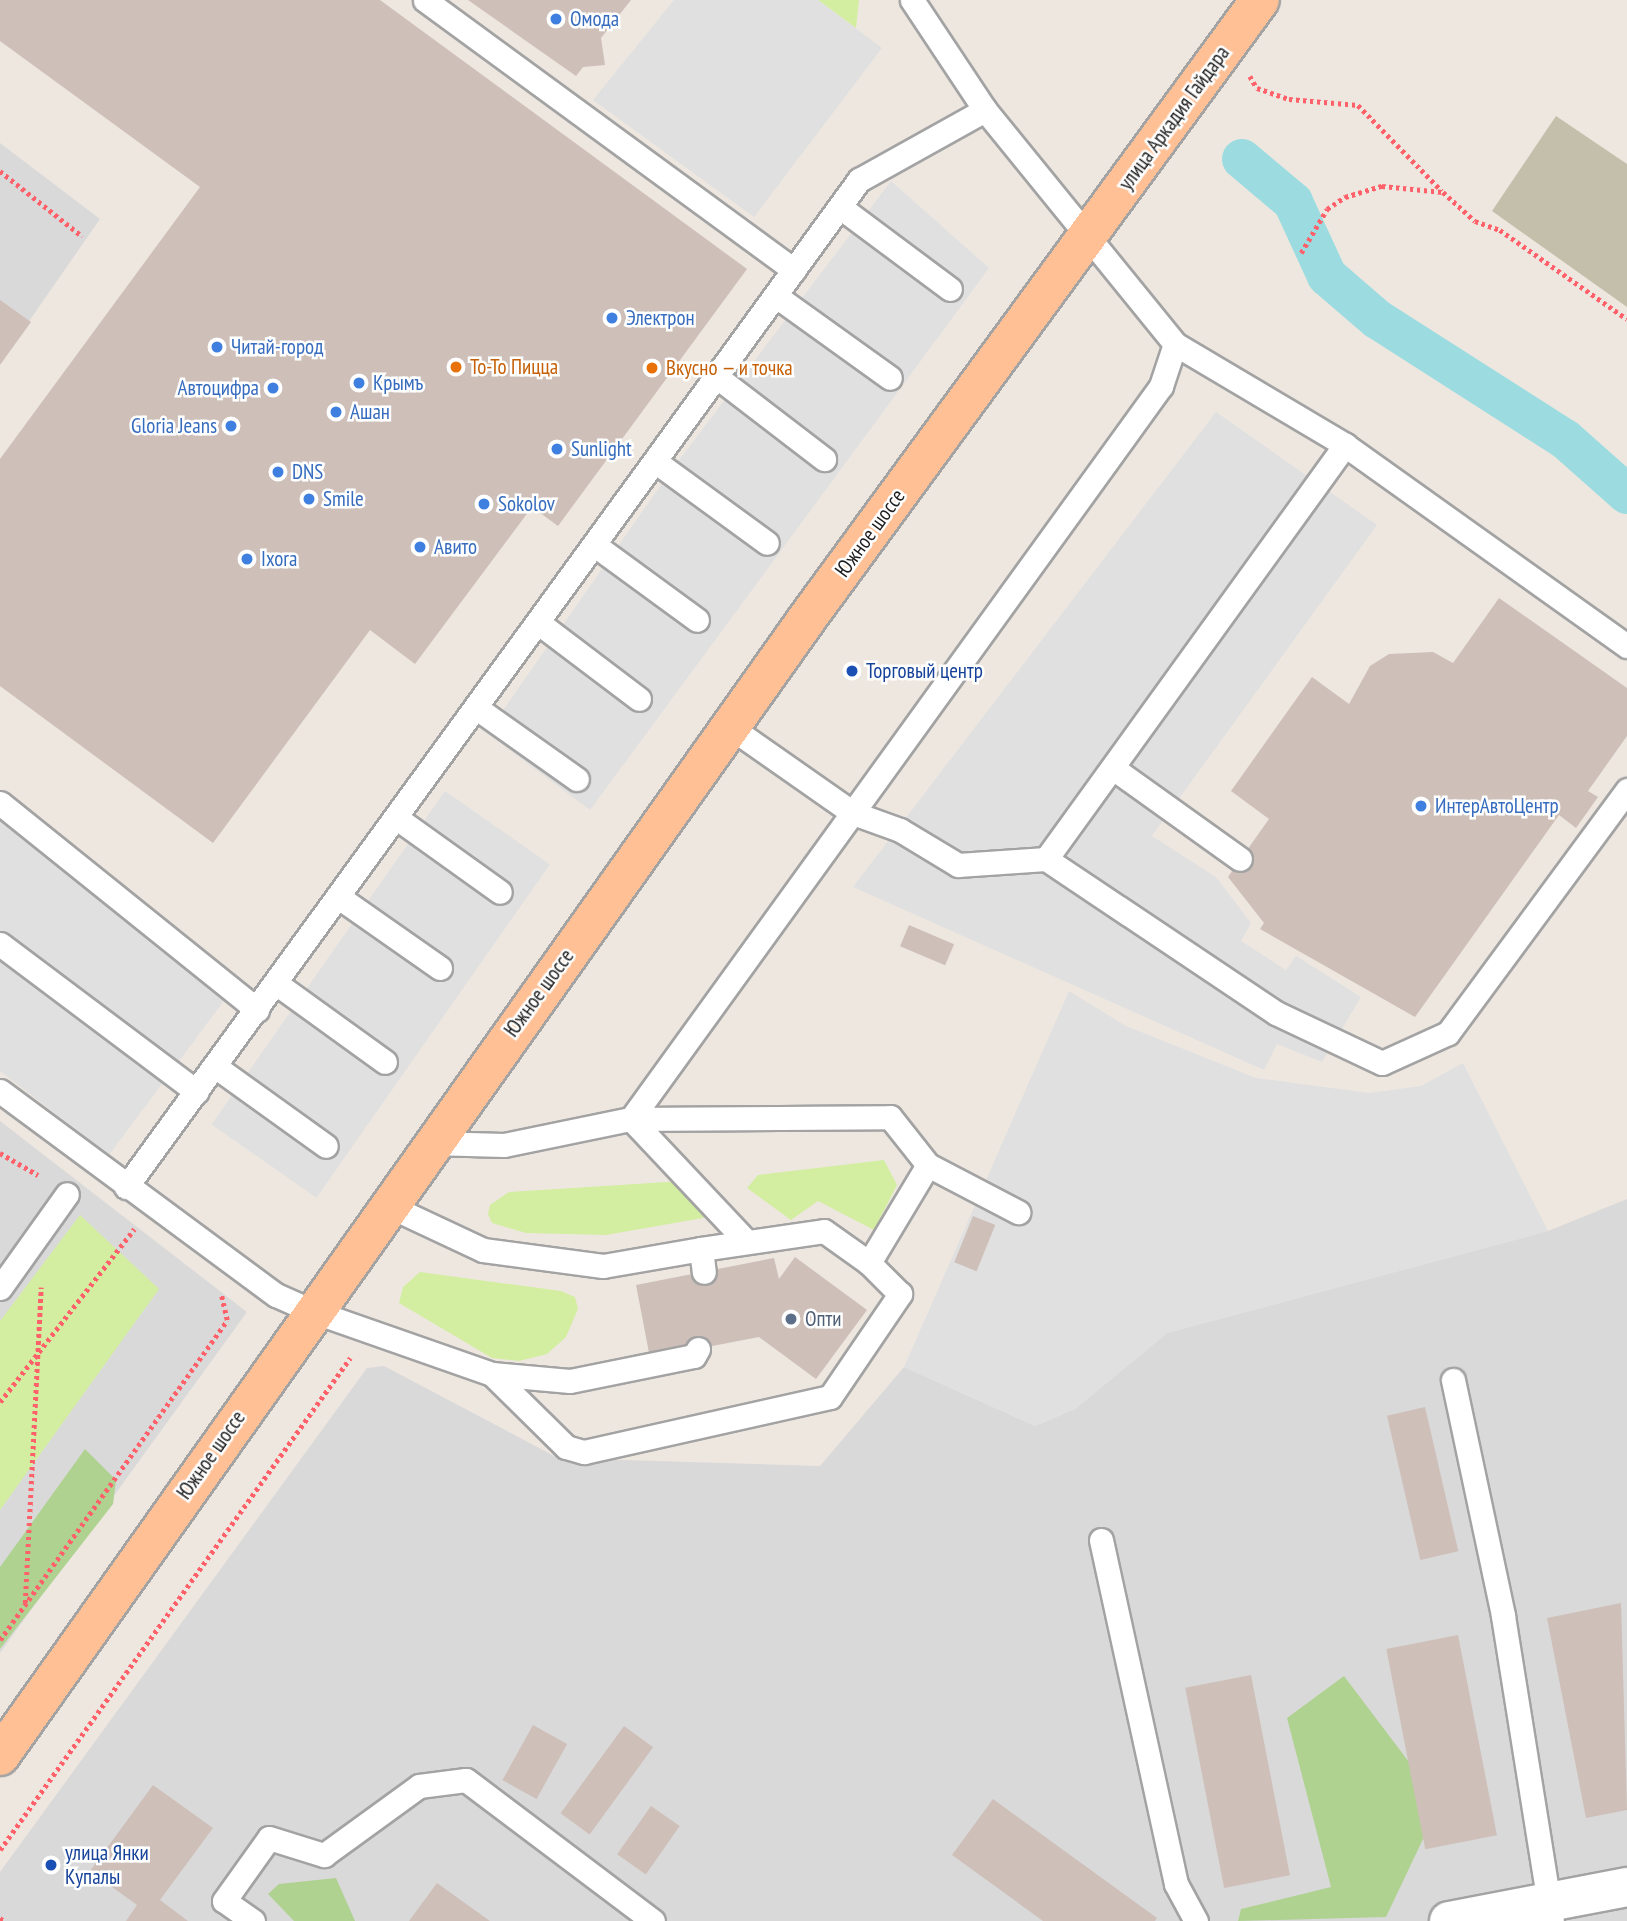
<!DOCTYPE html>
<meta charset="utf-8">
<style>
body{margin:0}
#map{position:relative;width:1627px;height:1921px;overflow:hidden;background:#eee7e0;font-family:"PT Sans Narrow",sans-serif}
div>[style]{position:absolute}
.residential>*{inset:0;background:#dad9d9}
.construction>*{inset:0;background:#c3bfab}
.grass>*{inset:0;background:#d3eea1}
.forest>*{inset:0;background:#afd291}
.parking>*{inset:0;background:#e0e0e0;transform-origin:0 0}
.canal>*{height:40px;margin:-20px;padding:0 20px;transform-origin:20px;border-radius:20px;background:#9cdce0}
.building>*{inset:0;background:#cebfb9;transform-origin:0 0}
.path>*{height:4.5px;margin-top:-2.25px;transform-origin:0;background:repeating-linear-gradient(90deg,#ff616a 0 3.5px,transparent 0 7px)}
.roads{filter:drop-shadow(2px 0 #a3a3a3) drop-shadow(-2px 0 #a3a3a3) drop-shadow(0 2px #a3a3a3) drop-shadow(0 -2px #a3a3a3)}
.lane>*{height:23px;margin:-11.5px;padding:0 11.5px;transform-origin:11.5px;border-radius:11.5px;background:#fff}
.street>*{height:38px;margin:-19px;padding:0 19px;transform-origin:19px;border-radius:19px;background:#fff}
.primary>*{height:38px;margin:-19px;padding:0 19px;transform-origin:19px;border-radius:19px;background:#ffc095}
.dots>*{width:19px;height:19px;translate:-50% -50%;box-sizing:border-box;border:4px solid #fff;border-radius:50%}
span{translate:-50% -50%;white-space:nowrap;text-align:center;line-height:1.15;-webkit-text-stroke:5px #fff;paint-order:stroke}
.shop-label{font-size:21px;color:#366cbe}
.left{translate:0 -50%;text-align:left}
.right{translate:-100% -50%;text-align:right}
.street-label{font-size:21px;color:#1c1c1c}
.food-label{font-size:21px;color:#c56008}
.transit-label{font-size:21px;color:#164399}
.service-label{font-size:21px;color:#4e5e75}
</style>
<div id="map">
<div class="residential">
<i style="clip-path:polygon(0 143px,100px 219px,0 363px)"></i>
<i style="clip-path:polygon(0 1121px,247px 1312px,0 1653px)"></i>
<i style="clip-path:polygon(1627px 1199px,1627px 1921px,0 1921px,0 1872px,367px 1368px,384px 1366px,558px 1458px,820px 1466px,904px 1367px,1035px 1426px,1075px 1409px,1167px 1333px,1548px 1231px)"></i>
</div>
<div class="construction">
<i style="clip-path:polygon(1556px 116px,1627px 164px,1627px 307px,1492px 211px)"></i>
</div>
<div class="grass">
<i style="clip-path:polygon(818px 0,859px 0,856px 28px)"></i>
<i style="clip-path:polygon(884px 1160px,897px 1185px,874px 1230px,818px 1201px,791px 1220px,747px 1188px,758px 1175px)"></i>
<i style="clip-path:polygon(699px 1180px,713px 1207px,703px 1218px,606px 1235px,526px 1233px,492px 1223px,488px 1214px,490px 1205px,509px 1192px)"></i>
<i style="clip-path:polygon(80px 1215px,159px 1289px,0 1510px,0 1321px)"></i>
<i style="clip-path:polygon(420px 1272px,561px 1291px,575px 1297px,578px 1309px,566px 1337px,547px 1354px,519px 1361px,492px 1358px,399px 1303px,403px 1287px)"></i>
</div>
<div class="forest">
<i style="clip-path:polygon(85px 1449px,116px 1480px,113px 1504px,0 1649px,0 1567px)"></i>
<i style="clip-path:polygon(1344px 1676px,1409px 1762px,1424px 1837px,1386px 1917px,1238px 1921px,1241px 1909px,1331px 1887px,1287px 1718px)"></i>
<i style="clip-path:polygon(336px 1878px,355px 1921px,294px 1921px,268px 1894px,279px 1884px)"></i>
</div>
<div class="parking">
<i style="clip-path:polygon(674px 0,818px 0,882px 48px,754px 217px,593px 100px)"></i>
<i style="clip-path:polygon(891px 181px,989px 268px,590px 810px,487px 733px,670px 472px)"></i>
<i style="clip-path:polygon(1216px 412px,1377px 525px,1152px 836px,1216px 877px,1251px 923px,1241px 941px,1286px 970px,1296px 956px,1361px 997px,1322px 1062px,1277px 1044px,1264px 1070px,853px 887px)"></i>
<i style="left:445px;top:791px;width:128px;height:407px;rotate:35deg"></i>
<i style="clip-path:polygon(0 810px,232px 990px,109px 1155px,0 1071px)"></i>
<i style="clip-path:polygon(1069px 991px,1126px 1026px,1256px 1078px,1369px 1093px,1421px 1086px,1463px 1063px,1548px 1231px,1167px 1333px,1075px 1409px,1035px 1426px,904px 1367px)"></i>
</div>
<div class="canal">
<i style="left:1242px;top:159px;width:67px;rotate:40.1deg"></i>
<i style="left:1293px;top:202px;width:81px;rotate:65.3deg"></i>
<i style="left:1327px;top:276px;width:66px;rotate:40.7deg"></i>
<i style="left:1377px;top:319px;width:223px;rotate:32.6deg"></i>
<i style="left:1565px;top:439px;width:83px;rotate:41.6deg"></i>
</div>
<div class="building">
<i style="clip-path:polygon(0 0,380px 0,747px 269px,558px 526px,532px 507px,415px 664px,370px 630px,213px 843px,0 686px,0 459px,200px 187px,0 41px)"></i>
<i style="clip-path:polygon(468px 0,631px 0,601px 38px,605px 65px,583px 67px,576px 76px)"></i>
<i style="clip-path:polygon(0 300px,31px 322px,0 365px)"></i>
<i style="clip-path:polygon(1499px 598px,1627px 688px,1627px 736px,1588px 791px,1598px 797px,1576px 828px,1559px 815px,1415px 1017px,1260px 929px,1264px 923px,1228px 877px,1269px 819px,1231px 791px,1312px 677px,1349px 704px,1370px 666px,1389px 654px,1433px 652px,1453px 663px)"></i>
<i style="left:909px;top:925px;width:49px;height:23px;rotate:23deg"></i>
<i style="left:973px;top:1216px;width:24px;height:50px;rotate:22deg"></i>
<i style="clip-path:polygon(795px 1257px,867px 1310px,816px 1379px,759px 1337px,650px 1358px,636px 1285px,774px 1258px,779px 1279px)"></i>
<i style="left:1425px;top:1407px;width:148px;height:39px;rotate:77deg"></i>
<i style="clip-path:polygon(1621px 1603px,1627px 1810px,1586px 1818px,1547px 1618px)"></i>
<i style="left:1458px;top:1635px;width:204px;height:73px;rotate:79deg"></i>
<i style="left:1251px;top:1675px;width:204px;height:67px;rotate:79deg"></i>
<i style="left:533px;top:1725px;width:39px;height:63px;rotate:29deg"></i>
<i style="left:624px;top:1726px;width:36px;height:108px;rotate:36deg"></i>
<i style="clip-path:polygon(153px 1785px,213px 1828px,160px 1900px,188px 1921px,126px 1921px,137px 1905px,90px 1871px)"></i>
<i style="clip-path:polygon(993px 1799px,1157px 1918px,1155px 1921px,1043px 1921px,952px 1855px)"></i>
<i style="left:651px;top:1806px;width:35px;height:59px;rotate:35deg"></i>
<i style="clip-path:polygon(437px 1883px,490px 1921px,409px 1921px)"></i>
</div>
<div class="path">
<i style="left:1250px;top:76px;width:14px;rotate:60deg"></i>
<i style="left:1257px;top:88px;width:34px;rotate:19deg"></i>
<i style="left:1289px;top:99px;width:69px;rotate:5deg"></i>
<i style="left:1358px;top:105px;width:120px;rotate:45.7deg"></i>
<i style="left:0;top:171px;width:105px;rotate:38.4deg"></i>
<i style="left:1301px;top:253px;width:51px;rotate:-59.4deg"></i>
<i style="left:1327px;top:209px;width:22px;rotate:-34deg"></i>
<i style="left:1345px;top:197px;width:39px;rotate:-17deg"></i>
<i style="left:1382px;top:186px;width:61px;rotate:5.6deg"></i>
<i style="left:1443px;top:192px;width:43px;rotate:42.2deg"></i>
<i style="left:1475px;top:221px;width:27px;rotate:20deg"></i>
<i style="left:1500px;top:230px;width:155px;rotate:35deg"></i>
<i style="left:0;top:1153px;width:44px;rotate:30.1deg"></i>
<i style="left:0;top:1402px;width:219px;rotate:-52.2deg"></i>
<i style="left:25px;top:1603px;width:316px;rotate:-87.1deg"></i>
<i style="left:0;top:1640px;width:392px;rotate:-54.6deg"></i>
<i style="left:227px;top:1320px;width:27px;rotate:-103deg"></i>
<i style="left:0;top:1850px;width:604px;rotate:-54.57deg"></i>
<i style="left:0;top:1918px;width:5px;rotate:37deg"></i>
</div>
<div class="roads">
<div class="lane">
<i style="left:425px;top:0;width:457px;rotate:36.2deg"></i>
<i style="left:912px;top:0;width:132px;rotate:56.4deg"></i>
<i style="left:985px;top:110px;width:301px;rotate:50.9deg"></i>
<i style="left:1175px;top:344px;width:198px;rotate:30.7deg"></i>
<i style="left:1345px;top:445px;width:346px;rotate:35.5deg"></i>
<i style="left:840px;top:207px;width:137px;rotate:36.7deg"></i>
<i style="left:776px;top:296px;width:140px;rotate:35.7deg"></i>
<i style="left:717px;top:377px;width:135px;rotate:37.5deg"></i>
<i style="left:656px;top:462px;width:137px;rotate:36.1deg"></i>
<i style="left:596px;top:546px;width:125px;rotate:36.2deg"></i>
<i style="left:540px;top:624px;width:124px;rotate:37.1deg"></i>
<i style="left:478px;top:709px;width:121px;rotate:35.3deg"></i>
<i style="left:730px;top:727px;width:150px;rotate:35deg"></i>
<i style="left:853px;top:813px;width:50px;rotate:19.9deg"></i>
<i style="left:900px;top:830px;width:68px;rotate:31.1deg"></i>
<i style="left:958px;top:865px;width:88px;rotate:-3.9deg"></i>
<i style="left:1046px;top:859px;width:511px;rotate:-54.16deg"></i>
<i style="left:1113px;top:768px;width:156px;rotate:35.6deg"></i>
<i style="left:0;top:803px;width:330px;rotate:38.8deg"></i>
<i style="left:398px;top:819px;width:125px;rotate:35.6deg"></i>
<i style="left:1046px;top:859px;width:277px;rotate:33.8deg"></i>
<i style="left:1276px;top:1013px;width:117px;rotate:25.3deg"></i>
<i style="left:1382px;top:1063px;width:72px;rotate:-24.4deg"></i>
<i style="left:1448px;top:1033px;width:302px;rotate:-53.6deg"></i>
<i style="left:340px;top:898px;width:122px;rotate:35deg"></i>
<i style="left:0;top:944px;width:246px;rotate:36.9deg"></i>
<i style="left:277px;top:984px;width:133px;rotate:35.8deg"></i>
<i style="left:216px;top:1067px;width:135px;rotate:35.7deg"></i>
<i style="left:0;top:1091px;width:343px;rotate:36.5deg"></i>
<i style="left:276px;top:1295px;width:39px;rotate:24deg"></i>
<i style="left:312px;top:1311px;width:191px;rotate:19.3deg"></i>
<i style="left:492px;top:1374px;width:78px;rotate:5.1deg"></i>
<i style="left:570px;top:1381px;width:126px;rotate:-11.4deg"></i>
<i style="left:694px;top:1356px;width:8px;rotate:-60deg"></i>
<i style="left:631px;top:1119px;width:905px;rotate:-54.13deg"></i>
<i style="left:1161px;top:386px;width:44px;rotate:-71.6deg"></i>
<i style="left:631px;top:1119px;width:165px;rotate:46.7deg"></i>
<i style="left:431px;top:1143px;width:73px;rotate:1.6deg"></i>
<i style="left:504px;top:1145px;width:130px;rotate:-11.6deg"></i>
<i style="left:631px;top:1119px;width:259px;rotate:-0.4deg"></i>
<i style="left:890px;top:1117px;width:61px;rotate:51.6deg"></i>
<i style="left:928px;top:1165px;width:102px;rotate:27.6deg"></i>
<i style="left:126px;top:1187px;width:1246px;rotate:-53.95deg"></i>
<i style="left:859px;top:180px;width:144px;rotate:-29.1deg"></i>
<i style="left:387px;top:1205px;width:106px;rotate:25.1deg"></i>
<i style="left:483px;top:1250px;width:121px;rotate:7.6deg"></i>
<i style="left:603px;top:1266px;width:99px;rotate:-9.8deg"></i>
<i style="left:701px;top:1249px;width:23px;rotate:83deg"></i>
<i style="left:701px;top:1249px;width:124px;rotate:-8.3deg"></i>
<i style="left:824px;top:1231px;width:55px;rotate:35.4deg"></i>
<i style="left:869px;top:1263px;width:114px;rotate:-59deg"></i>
<i style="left:0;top:1288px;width:115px;rotate:-54.5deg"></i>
<i style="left:492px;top:1374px;width:104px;rotate:44.6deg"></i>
<i style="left:566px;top:1447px;width:19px;rotate:16deg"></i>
<i style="left:584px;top:1452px;width:252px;rotate:-12.6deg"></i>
<i style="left:830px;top:1397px;width:125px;rotate:-55.8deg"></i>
<i style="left:900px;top:1294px;width:44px;rotate:-135deg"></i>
<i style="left:1453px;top:1380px;width:241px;rotate:78deg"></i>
<i style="left:1503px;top:1616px;width:309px;rotate:80.9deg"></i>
<i style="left:1101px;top:1540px;width:352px;rotate:77.7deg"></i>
<i style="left:1176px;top:1884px;width:42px;rotate:61.6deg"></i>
<i style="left:253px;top:1921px;width:35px;rotate:-145deg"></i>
<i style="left:224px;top:1901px;width:77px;rotate:-54.5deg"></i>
<i style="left:269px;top:1838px;width:58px;rotate:17.2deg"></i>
<i style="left:324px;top:1855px;width:117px;rotate:-36deg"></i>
<i style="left:419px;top:1786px;width:47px;rotate:-7.3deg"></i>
<i style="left:466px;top:1780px;width:234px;rotate:37deg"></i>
</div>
<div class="street">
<i style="left:1449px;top:1921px;width:181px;rotate:-10.8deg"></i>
</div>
<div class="primary">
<i style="left:0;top:1756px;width:1393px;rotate:-54.64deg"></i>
<i style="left:806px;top:620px;width:768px;rotate:-53.79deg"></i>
</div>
</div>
<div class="dots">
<i style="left:556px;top:19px;background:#3f7fe0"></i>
<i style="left:612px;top:318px;background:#3f7fe0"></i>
<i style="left:217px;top:347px;background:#3f7fe0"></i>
<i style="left:456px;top:367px;background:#e8710a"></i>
<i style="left:652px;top:368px;background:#e8710a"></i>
<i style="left:359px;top:383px;background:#3f7fe0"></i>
<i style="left:273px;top:388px;background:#3f7fe0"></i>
<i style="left:336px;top:412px;background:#3f7fe0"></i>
<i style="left:231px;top:426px;background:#3f7fe0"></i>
<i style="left:557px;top:449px;background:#3f7fe0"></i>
<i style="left:278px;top:472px;background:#3f7fe0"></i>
<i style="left:309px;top:499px;background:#3f7fe0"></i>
<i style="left:484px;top:504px;background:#3f7fe0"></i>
<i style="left:420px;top:547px;background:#3f7fe0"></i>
<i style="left:247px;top:559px;background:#3f7fe0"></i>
<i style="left:852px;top:671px;background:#1a4fb4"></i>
<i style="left:1421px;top:806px;background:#3f7fe0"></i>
<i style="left:791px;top:1319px;background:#5c6f8a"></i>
<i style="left:51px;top:1865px;background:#1a4fb4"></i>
</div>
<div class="shop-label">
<span class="left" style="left:570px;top:19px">Омода</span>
<span class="left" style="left:626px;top:318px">Электрон</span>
<span class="left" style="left:231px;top:347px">Читай-город</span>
<span class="left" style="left:373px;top:383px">Крымъ</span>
<span class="right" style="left:259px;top:388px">Автоцифра</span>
<span class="left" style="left:350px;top:412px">Ашан</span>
<span class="right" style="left:217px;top:426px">Gloria Jeans</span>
<span class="left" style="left:571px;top:449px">Sunlight</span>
<span class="left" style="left:292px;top:472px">DNS</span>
<span class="left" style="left:323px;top:499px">Smile</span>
<span class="left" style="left:498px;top:504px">Sokolov</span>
<span class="left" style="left:434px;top:547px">Авито</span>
<span class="left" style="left:261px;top:559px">Ixora</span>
<span class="left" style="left:1435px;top:806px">ИнтерАвтоЦентр</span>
</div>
<div class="street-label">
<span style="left:1174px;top:118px;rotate:-54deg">улица Аркадия Гайдара</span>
<span style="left:870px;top:533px;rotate:-54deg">Южное шоссе</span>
<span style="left:539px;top:993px;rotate:-54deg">Южное шоссе</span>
<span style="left:211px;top:1455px;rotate:-55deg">Южное шоссе</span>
</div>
<div class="food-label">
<span class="left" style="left:470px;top:367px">То-То Пицца</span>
<span class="left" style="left:666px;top:368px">Вкусно — и точка</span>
</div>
<div class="transit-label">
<span class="left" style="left:866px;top:671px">Торговый центр</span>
<span class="left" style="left:65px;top:1865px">улица Янки<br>Купалы</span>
</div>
<div class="service-label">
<span class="left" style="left:805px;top:1319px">Опти</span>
</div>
</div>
